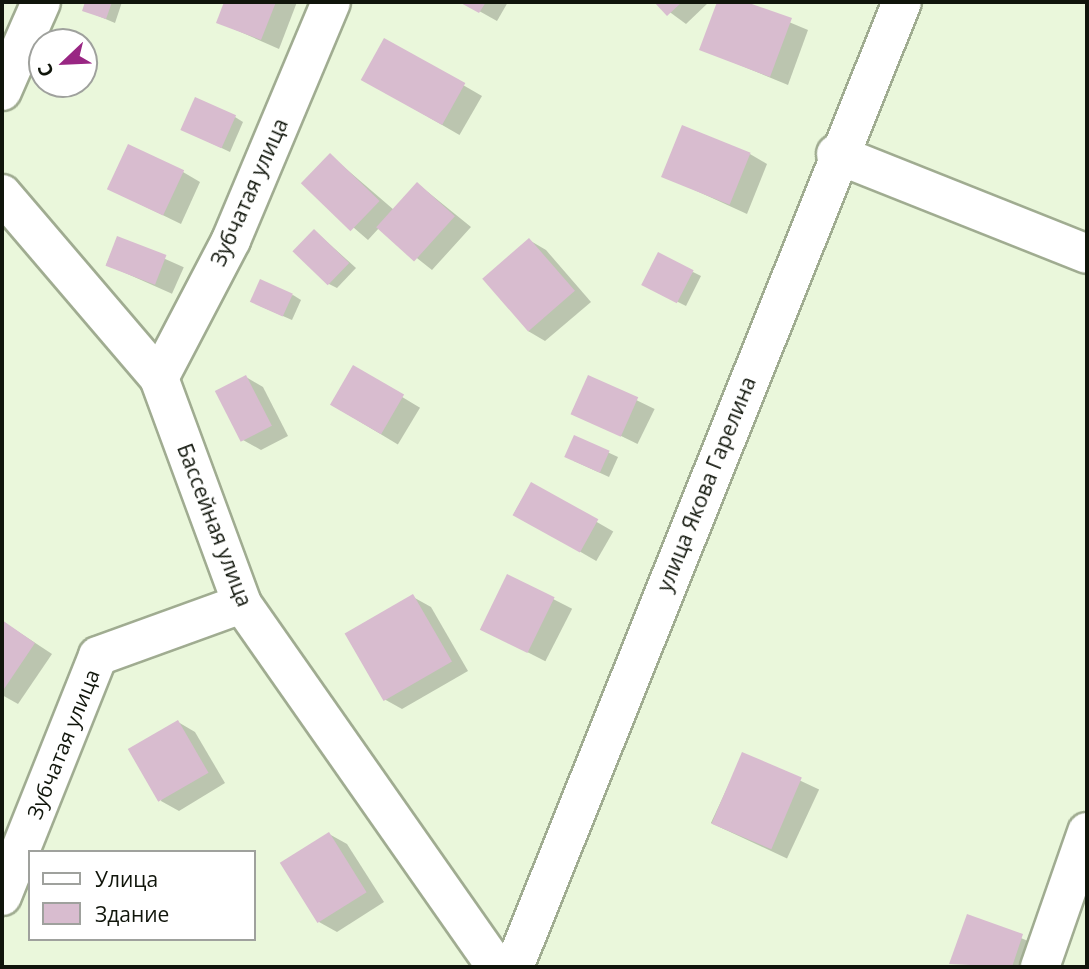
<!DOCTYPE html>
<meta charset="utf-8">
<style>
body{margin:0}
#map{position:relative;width:1089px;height:969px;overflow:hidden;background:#eaf7db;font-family:"Open Sans",sans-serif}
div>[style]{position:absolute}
.shadow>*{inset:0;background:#0003;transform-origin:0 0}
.building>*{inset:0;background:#d8bccf;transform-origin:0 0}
.roads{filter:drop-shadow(2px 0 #a0ac91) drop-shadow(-2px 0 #a0ac91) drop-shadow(0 2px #a0ac91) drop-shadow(0 -2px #a0ac91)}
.street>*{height:38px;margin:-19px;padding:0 19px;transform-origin:19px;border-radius:19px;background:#fff}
.secondary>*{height:38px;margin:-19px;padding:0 19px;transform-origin:19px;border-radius:19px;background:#fff}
span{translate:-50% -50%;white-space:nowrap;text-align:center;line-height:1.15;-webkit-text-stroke:6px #fff;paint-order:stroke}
.street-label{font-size:21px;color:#10150b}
.frame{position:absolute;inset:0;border:4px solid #10150b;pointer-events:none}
.legend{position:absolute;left:28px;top:850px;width:228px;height:91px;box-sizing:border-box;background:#fff;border:2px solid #9fa19d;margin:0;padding:9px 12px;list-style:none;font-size:21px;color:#10150b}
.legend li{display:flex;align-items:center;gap:14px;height:35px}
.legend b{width:35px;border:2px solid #9fa19d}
.north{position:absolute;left:28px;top:28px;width:70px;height:70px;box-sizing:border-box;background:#fff;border:2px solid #9fa19d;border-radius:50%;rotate:247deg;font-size:19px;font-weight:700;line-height:28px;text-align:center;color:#10150b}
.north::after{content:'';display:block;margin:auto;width:24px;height:32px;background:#992683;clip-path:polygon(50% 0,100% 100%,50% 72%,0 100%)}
</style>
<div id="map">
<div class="shadow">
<i style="clip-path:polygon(87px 2px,122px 2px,115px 23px,84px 10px)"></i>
<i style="clip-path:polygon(226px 2px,297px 2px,279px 49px,218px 22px)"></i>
<i style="clip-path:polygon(463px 2px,508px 2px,497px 21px)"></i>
<i style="clip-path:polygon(656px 2px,709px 2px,686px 24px)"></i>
<i style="clip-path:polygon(719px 2px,741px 2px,808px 30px,788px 85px,701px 49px)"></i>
<i style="left:385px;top:40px;width:112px;height:45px;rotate:30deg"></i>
<i style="clip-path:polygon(235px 117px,243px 122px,230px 152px,192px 134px)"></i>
<i style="clip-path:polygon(750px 154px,767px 164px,747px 214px,664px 176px)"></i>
<i style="clip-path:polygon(330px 155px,394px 210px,418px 184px,471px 227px,432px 270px,379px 228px,368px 240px,302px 183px)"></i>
<i style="clip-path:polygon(183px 172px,200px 182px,181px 224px,109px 189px)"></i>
<i style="clip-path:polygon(315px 231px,356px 268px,337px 288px,329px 284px)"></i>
<i style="left:118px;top:238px;width:72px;height:29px;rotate:24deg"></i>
<i style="clip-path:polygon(529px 240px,546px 250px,591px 302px,545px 341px,528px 331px)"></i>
<i style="clip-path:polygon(693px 272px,701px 276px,686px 306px,652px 289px)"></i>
<i style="clip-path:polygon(293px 295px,301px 300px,292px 320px,260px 306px)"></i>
<i style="left:354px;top:368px;width:77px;height:43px;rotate:31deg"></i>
<i style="clip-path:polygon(246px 377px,263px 387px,288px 436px,261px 450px,243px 440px)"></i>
<i style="left:589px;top:377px;width:73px;height:39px;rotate:26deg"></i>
<i style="clip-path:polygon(575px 437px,618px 457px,609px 477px,574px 461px)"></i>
<i style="left:531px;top:484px;width:95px;height:34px;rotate:30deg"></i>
<i style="left:508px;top:576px;width:72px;height:59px;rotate:27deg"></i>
<i style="clip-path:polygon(413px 597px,431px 607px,468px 671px,402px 709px,384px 699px)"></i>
<i style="clip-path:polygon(2px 621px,52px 654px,18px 704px,2px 695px)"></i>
<i style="clip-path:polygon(178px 722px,195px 732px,225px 783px,179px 811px,161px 801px)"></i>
<i style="left:743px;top:754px;width:84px;height:76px;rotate:25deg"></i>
<i style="clip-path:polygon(329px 834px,347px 844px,384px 902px,337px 932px,319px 922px)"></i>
<i style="clip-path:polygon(968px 916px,1040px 946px,1033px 967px,951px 963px)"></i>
</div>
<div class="building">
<i style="clip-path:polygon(85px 2px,112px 2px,106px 19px,82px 11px)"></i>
<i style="clip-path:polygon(224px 2px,276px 2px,261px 40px,216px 23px)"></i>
<i style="clip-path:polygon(459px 2px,486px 2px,479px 13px)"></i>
<i style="clip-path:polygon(654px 2px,682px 2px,667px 16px)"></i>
<i style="clip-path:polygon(717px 2px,746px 2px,792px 18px,770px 77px,699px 50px)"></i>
<i style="left:384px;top:38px;width:93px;height:48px;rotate:29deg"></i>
<i style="left:195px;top:97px;width:45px;height:36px;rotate:24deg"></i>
<i style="left:682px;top:125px;width:74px;height:56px;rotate:22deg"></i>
<i style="left:128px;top:144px;width:62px;height:50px;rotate:25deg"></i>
<i style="left:330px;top:153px;width:69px;height:42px;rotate:44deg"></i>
<i style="left:417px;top:182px;width:51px;height:61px;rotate:42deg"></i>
<i style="left:314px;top:229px;width:49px;height:31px;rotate:44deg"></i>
<i style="left:117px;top:236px;width:53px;height:32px;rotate:21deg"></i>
<i style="left:529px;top:238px;width:70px;height:62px;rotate:49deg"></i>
<i style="left:658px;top:252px;width:40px;height:37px;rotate:27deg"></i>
<i style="left:260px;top:279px;width:36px;height:25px;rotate:24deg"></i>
<i style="left:353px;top:365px;width:59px;height:46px;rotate:30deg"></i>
<i style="left:246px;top:375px;width:57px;height:35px;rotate:63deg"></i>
<i style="left:588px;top:375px;width:55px;height:43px;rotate:24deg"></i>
<i style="left:574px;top:435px;width:39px;height:24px;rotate:24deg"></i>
<i style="left:531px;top:482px;width:77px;height:38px;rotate:29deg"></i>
<i style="left:507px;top:574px;width:53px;height:62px;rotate:26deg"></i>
<i style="left:413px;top:594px;width:78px;height:79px;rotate:60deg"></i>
<i style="clip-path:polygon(2px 620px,35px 643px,2px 692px)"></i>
<i style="left:178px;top:720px;width:61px;height:58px;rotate:60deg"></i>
<i style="left:742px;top:752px;width:65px;height:78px;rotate:23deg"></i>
<i style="left:329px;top:832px;width:71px;height:58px;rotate:58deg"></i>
<i style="clip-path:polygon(967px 914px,1023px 934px,1012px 967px,949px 964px)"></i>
</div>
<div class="roads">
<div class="street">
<i style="left:2px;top:91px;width:97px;rotate:-66.3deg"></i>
<i style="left:2px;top:194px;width:242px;rotate:49.5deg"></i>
<i style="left:159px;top:378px;width:241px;rotate:69.8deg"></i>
<i style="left:242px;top:604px;width:443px;rotate:55deg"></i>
<i style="left:159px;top:378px;width:156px;rotate:-62.4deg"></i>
<i style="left:231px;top:240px;width:258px;rotate:-67.2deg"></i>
<i style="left:2px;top:896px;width:258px;rotate:-68.2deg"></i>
<i style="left:98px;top:656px;width:153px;rotate:-19.9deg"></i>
<i style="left:1040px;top:967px;width:143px;rotate:-70.8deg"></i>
</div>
<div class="secondary">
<i style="left:836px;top:154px;width:270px;rotate:21.7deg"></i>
<i style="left:514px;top:967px;width:1040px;rotate:-68.1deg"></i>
</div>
</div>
<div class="street-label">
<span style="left:249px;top:192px;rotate:-66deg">Зубчатая улица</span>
<span style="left:706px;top:484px;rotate:-68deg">улица Якова Гарелина</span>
<span style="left:215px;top:525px;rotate:69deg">Бассейная улица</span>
<span style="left:63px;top:744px;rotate:-68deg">Зубчатая улица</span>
</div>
<div class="frame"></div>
<ul class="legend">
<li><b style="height:9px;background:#fff"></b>Улица</li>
<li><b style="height:19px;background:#d8bccf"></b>Здание</li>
</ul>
<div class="north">С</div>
</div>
